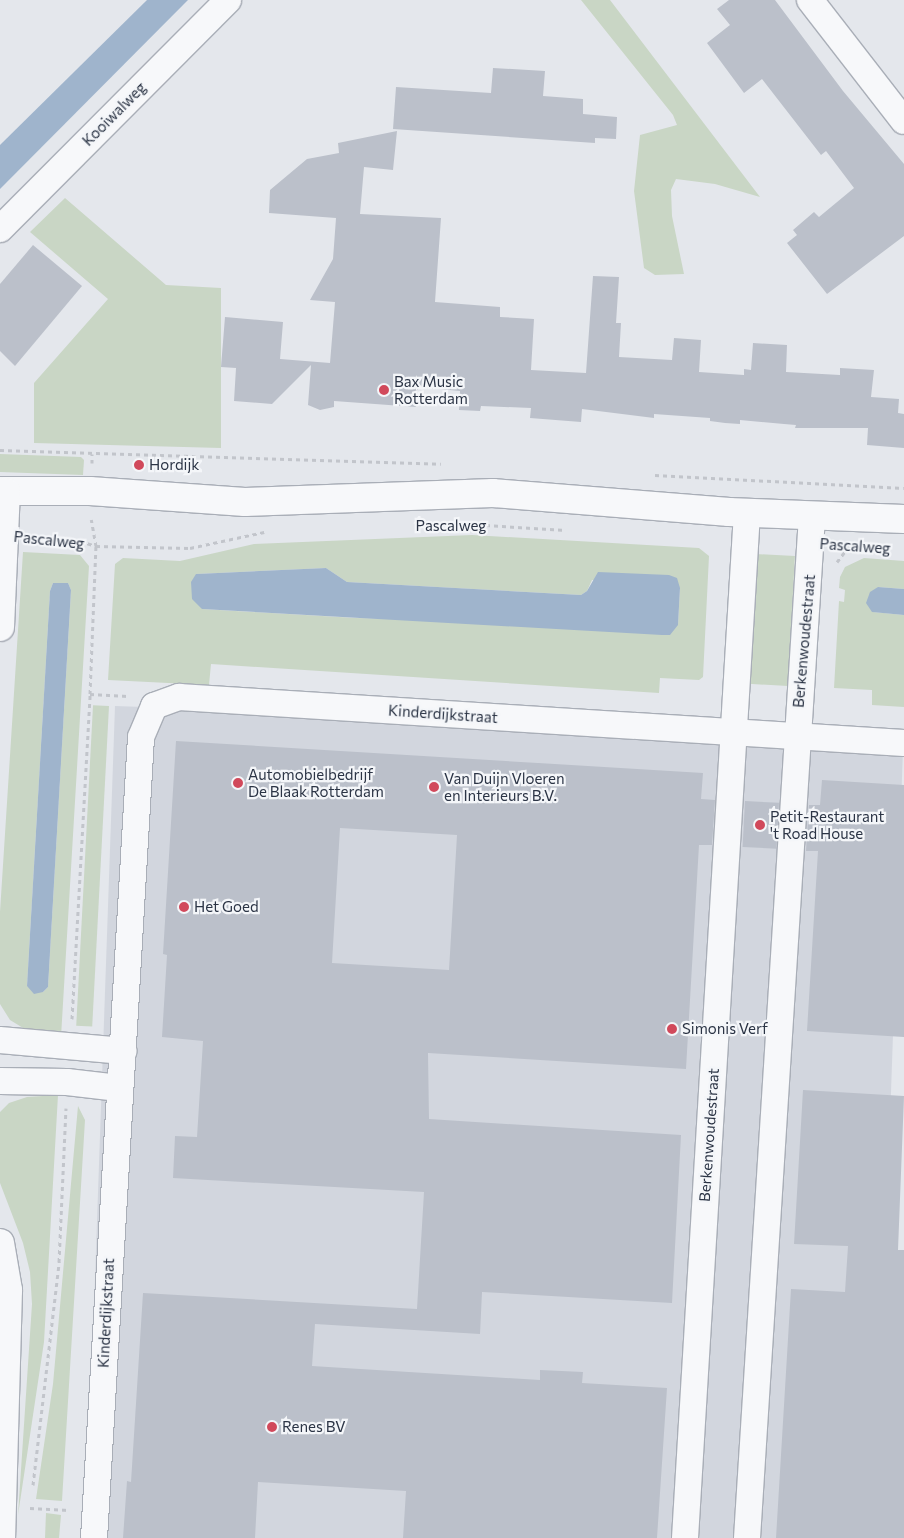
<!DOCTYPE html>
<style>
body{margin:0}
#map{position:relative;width:904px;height:1538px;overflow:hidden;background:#e4e7ec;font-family:Commissioner,sans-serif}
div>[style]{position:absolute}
.built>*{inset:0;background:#d2d6de;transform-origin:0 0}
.green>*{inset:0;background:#c9d6c5;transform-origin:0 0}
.water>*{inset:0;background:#9fb4cc}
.building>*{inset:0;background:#bbc0ca;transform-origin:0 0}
.path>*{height:3px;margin-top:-1.5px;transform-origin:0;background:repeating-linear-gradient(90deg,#c2c5cb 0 4px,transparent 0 8px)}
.roads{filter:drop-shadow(1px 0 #a9aeb7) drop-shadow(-1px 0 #a9aeb7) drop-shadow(0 1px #a9aeb7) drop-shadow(0 -1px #a9aeb7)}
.minor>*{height:26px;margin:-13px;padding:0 13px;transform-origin:13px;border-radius:13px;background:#f7f8fa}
.tertiary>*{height:28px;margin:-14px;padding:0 14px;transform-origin:14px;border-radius:14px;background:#f7f8fa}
.dots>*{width:14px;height:14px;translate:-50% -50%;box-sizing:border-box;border:2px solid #f4f6f9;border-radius:50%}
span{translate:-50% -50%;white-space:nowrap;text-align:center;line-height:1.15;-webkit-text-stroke:4.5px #f4f6f9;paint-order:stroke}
.street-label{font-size:15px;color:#2b3445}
.poi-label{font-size:15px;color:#2b3445}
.left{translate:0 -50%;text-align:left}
</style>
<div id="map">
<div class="built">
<i style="left:115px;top:706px;width:789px;height:833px;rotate:2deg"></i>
</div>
<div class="green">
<i style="clip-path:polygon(581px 0,610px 0,760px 197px,715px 184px,676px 179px,671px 190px,672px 216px,684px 274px,655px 275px,644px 268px,634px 191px,640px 135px,677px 125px,673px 115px)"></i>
<i style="clip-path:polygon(65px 198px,166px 285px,221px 288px,221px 448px,34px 443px,34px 383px,108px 299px,30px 232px)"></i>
<i style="clip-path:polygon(0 454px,81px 457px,84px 460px,83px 475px,0 472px)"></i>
<i style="clip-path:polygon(evenodd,472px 535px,699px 548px,709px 556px,703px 677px,699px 680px,660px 678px,659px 693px,211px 664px,209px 685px,108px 680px,115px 564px,123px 558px,180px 561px,254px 544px,472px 535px,326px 568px,347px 582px,581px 595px,587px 591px,592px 580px,680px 588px,678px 625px,356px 618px,202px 609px,196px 574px,326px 568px)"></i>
<i style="clip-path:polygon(evenodd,23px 552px,80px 555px,89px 566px,61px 1037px,33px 1034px,10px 1020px,0 1004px,0 912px,23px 552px,53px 583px,68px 583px,71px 590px,48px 987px,43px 992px,27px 986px,50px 591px,53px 583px)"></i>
<i style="left:755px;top:554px;width:40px;height:130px;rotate:3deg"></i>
<i style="clip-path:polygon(864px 558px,904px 561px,904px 589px,878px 587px,873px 612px,904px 615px,904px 707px,872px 705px,872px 690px,834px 688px,839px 601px,844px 602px,845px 590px,839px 588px,840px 577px,845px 567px)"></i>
<i style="left:109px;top:706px;width:321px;height:16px;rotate:93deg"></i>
<i style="clip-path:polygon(58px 1095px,44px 1342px,18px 1515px,32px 1304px,30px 1272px,23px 1243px,0 1183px,0 1112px,9px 1103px,27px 1097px)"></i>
<i style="clip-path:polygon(78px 1106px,85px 1120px,62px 1501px,36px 1499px,53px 1384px)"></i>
<i style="clip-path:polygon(46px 1513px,61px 1515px,59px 1538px,45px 1538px)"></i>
</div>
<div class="water">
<i style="clip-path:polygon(147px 0,188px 0,0 189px,0 145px)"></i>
<i style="clip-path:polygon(326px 568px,347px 582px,581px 595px,587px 591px,598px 572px,669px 575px,677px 578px,680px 588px,678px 625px,670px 635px,662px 635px,202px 609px,192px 599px,191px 582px,196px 574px)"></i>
<i style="clip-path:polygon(53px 583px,68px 583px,71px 590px,48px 987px,43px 992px,34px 994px,27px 986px,50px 591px)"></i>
<i style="clip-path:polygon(878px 587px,904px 589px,904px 615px,872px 612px,866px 603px,870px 592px)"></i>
</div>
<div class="building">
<i style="clip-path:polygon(729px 0,775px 0,843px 91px,904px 164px,904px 236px,827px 294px,787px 243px,797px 235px,793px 230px,814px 212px,819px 217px,854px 188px,826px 151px,821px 155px,762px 79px,744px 93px,707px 43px,730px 25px,717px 9px)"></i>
<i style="clip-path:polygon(493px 68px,545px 71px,543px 96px,583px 99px,583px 114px,617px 117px,616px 139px,595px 138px,595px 143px,393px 129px,396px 87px,491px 93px)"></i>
<i style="clip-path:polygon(397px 131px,393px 170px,364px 167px,360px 214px,441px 218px,435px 302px,500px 307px,500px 317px,534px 319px,531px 370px,586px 373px,593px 276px,619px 277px,616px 323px,621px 323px,619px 357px,672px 360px,674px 338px,701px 340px,699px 372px,744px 375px,744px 369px,751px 370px,753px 343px,787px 345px,786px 372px,840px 375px,840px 368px,874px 370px,871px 397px,899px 399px,898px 413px,904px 414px,904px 448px,867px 445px,868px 428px,795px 428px,796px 425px,784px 424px,740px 420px,740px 424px,725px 423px,710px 421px,710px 418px,654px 414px,654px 418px,582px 409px,581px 422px,530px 418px,531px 408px,481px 406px,480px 411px,459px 410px,460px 391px,418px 387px,416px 407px,334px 401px,334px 407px,320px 410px,308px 405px,311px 365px,272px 404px,234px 401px,236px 368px,221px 367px,225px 317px,283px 322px,280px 359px,330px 363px,335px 302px,310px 300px,333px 259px,336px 218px,269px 213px,270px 190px,307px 159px,339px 153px,338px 143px)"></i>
<i style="clip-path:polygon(33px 245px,82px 286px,15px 366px,0 351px,0 284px)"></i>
<i style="clip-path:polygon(evenodd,176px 741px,703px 773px,701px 799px,715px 800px,712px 845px,699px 845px,686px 1069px,428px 1053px,429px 1119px,681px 1135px,672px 1303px,482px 1292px,480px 1334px,315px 1324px,312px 1366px,540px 1380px,540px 1370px,583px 1372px,582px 1383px,667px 1388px,657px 1538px,403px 1538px,406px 1491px,258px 1482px,255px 1538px,123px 1538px,127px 1481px,131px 1482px,143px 1293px,417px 1309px,424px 1192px,173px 1178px,175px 1136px,197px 1137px,203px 1041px,162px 1037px,167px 955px,163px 954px,176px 741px,340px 828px,457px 835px,449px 970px,332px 963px,340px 828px)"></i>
<i style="clip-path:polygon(822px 780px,904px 785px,904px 1037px,807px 1031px,818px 851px,806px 851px,809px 805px,820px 805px)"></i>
<i style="left:745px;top:801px;width:34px;height:46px;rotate:3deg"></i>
<i style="clip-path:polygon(803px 1090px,904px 1096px,898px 1250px,904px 1250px,904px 1538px,776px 1538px,791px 1289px,845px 1292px,848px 1246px,794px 1244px)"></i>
</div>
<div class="path">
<i style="left:0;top:450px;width:441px;rotate:1.8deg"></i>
<i style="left:92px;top:463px;width:9px;rotate:-90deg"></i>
<i style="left:655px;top:475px;width:249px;rotate:3deg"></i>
<i style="left:470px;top:524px;width:96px;rotate:3.6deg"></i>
<i style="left:31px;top:537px;width:49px;rotate:4.7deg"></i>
<i style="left:80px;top:541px;width:17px;rotate:17deg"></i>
<i style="left:96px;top:546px;width:94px;rotate:1.2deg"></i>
<i style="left:190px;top:548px;width:76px;rotate:-12.2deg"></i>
<i style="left:837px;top:562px;width:21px;rotate:-53deg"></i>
<i style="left:90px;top:694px;width:38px;rotate:3deg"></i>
<i style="left:72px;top:1019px;width:325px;rotate:-86.8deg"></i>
<i style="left:90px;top:694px;width:148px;rotate:-87.7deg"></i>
<i style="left:96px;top:546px;width:27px;rotate:-100deg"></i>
<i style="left:33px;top:1485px;width:225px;rotate:-83.3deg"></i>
<i style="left:59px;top:1262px;width:154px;rotate:-87.4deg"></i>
<i style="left:30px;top:1508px;width:39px;rotate:3deg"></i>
</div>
<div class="roads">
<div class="minor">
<i style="left:810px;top:0;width:153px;rotate:52.2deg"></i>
<i style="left:0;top:229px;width:323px;rotate:-45.1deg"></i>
<i style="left:0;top:1040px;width:124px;rotate:5.1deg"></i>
<i style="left:0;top:1081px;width:67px;rotate:0.9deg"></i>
<i style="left:67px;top:1082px;width:52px;rotate:6.6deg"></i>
<i style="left:94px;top:1538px;width:802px;rotate:-86.64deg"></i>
<i style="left:141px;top:737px;width:34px;rotate:-67deg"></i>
<i style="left:154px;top:706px;width:27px;rotate:-20deg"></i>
<i style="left:179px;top:697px;width:726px;rotate:3.63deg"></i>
<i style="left:685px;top:1538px;width:1027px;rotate:-86.54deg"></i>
<i style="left:747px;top:1538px;width:1024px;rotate:-86.36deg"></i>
</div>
<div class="tertiary">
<i style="left:0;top:491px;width:90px"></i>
<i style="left:90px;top:491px;width:155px;rotate:4.1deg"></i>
<i style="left:245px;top:502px;width:248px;rotate:-2.1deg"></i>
<i style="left:493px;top:493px;width:237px;rotate:4.6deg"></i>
<i style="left:729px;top:512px;width:175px;rotate:2.3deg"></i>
<i style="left:0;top:627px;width:135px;rotate:-87.5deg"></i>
<i style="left:0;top:1243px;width:48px;rotate:80.3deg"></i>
<i style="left:8px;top:1290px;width:248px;rotate:91.6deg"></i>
</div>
</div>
<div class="dots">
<i style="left:384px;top:390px;background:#d1495b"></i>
<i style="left:139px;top:465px;background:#d1495b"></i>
<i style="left:238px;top:783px;background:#d1495b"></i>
<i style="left:434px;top:787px;background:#d1495b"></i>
<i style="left:760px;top:825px;background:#d1495b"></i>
<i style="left:184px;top:907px;background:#d1495b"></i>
<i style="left:672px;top:1029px;background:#d1495b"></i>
<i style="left:272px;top:1427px;background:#d1495b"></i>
</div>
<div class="street-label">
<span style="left:114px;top:114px;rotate:-45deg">Kooiwalweg</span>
<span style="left:451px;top:526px">Pascalweg</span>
<span style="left:49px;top:540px;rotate:6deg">Pascalweg</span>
<span style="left:855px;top:546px;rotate:4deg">Pascalweg</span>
<span style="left:804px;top:641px;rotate:-85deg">Berkenwoudestraat</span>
<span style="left:443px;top:714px;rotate:4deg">Kinderdijkstraat</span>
<span style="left:709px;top:1135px;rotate:-86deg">Berkenwoudestraat</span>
<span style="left:106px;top:1313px;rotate:-87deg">Kinderdijkstraat</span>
</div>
<div class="poi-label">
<span class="left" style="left:394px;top:390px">Bax Music<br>Rotterdam</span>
<span class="left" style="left:149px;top:465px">Hordijk</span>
<span class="left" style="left:248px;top:783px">Automobielbedrijf<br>De Blaak Rotterdam</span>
<span class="left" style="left:444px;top:787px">Van Duijn Vloeren<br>en Interieurs B.V.</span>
<span class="left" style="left:770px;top:825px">Petit-Restaurant<br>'t Road House</span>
<span class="left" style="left:194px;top:907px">Het Goed</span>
<span class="left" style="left:682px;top:1029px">Simonis Verf</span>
<span class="left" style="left:282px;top:1427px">Renes BV</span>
</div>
</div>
